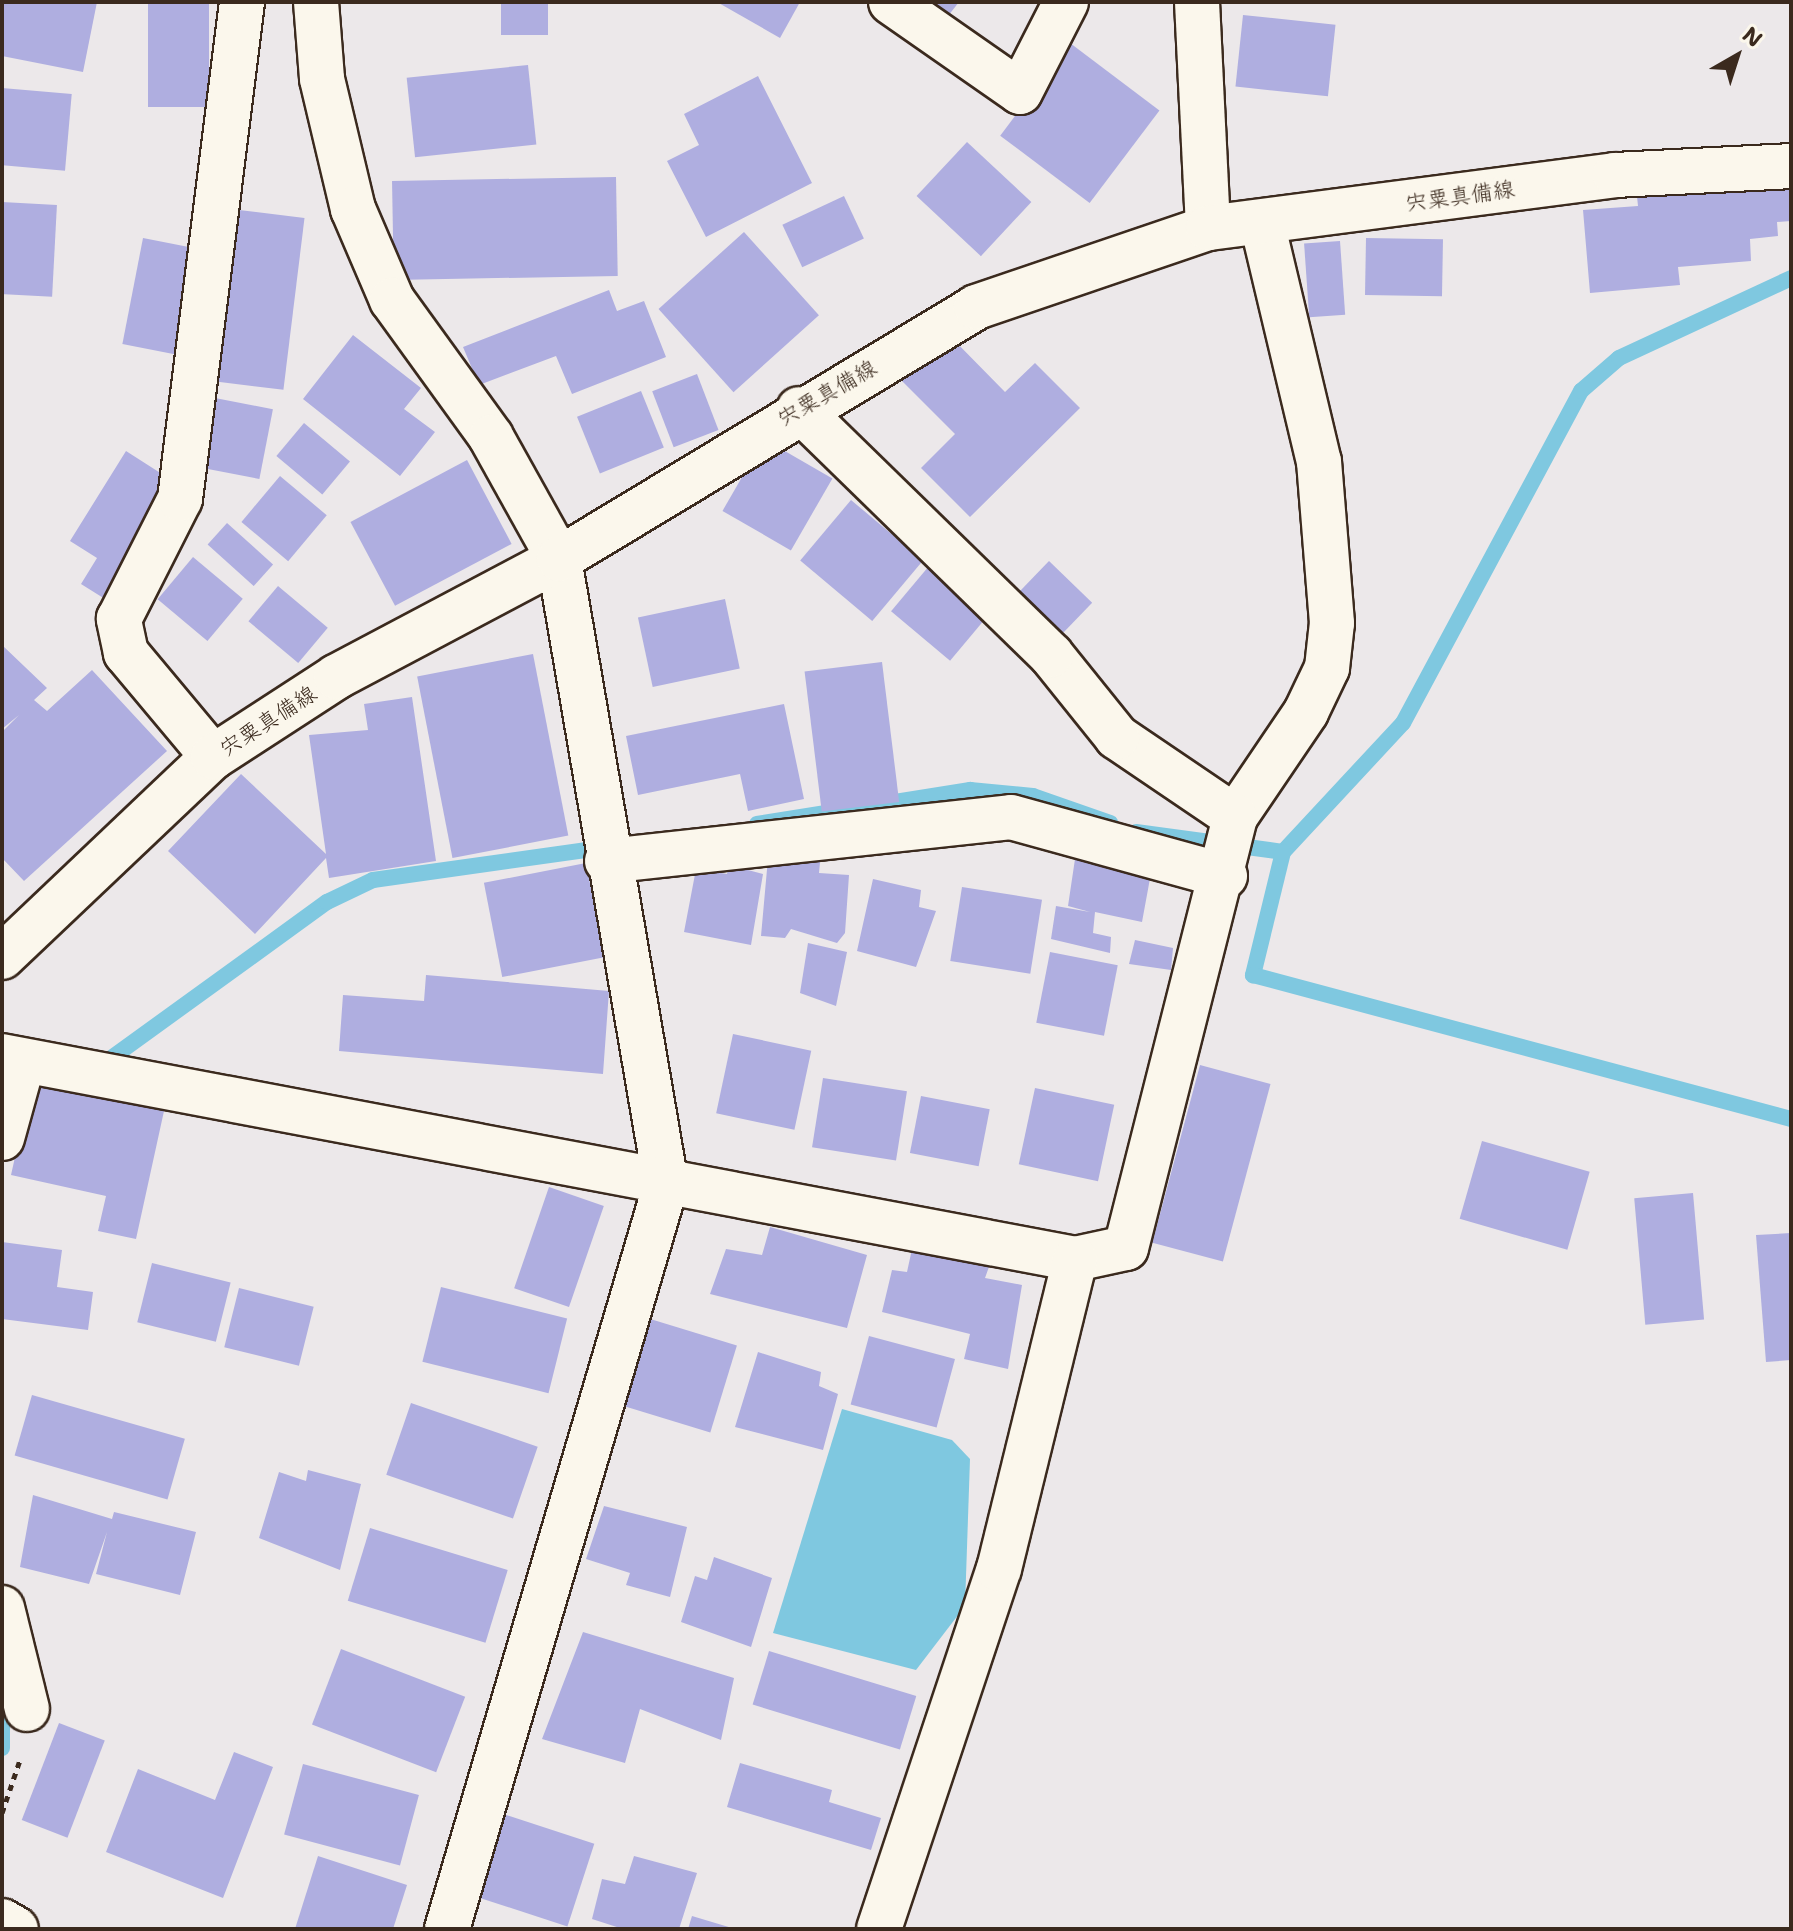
<!DOCTYPE html>
<meta charset="utf-8">
<style>
body{margin:0}
#map{position:relative;width:1793px;height:1931px;overflow:hidden;background:#ece8ea;font-family:"Shantell Sans","Klee One",sans-serif}
div>[style]{position:absolute}
.water>*{inset:0;background:#7fc8e0}
.stream>*{height:16px;margin:-8px;padding:0 8px;transform-origin:8px;border-radius:8px;background:#7fc8e0}
.building>*{inset:0;background:#afaee0;transform-origin:0 0}
.path>*{height:5px;margin-top:-2.5px;transform-origin:0;background:repeating-linear-gradient(90deg,#3b2a1e 0 6px,transparent 0 12px)}
.roads{filter:drop-shadow(2px 0 #3b2a1e) drop-shadow(-2px 0 #3b2a1e) drop-shadow(0 2px #3b2a1e) drop-shadow(0 -2px #3b2a1e)}
.street>*{height:44px;margin:-22px;padding:0 22px;transform-origin:22px;border-radius:22px;background:#fbf7ec}
.secondary>*{height:44px;margin:-22px;padding:0 22px;transform-origin:22px;border-radius:22px;background:#fbf7ec}
span{translate:-50% -50%;white-space:nowrap;text-align:center;line-height:1.15;-webkit-text-stroke:7px #fbf7ec;paint-order:stroke}
.street-label{font-size:22px;color:#3b2a1e}
.frame{position:absolute;inset:0;border:4px solid #3b2a1e;pointer-events:none}
.north{position:absolute;left:1697px;top:16px;width:80px;height:80px;-webkit-text-stroke:6px #fbf7ec;paint-order:stroke;rotate:39deg;font-size:22px;font-weight:700;line-height:32px;text-align:center;color:#3b2a1e}
.north::after{content:'';display:block;margin:auto;width:28px;height:36px;background:#3b2a1e;clip-path:polygon(50% 0,100% 100%,50% 72%,0 100%)}
</style>
<div id="map">
<div class="water">
<i style="clip-path:polygon(842px 1409px,952px 1440px,970px 1459px,965px 1606px,916px 1670px,773px 1633px)"></i>
</div>
<div class="stream">
<i style="left:757px;top:824px;width:216px;rotate:-9.1deg"></i>
<i style="left:970px;top:790px;width:63px;rotate:5.4deg"></i>
<i style="left:1033px;top:796px;width:82px;rotate:19.3deg"></i>
<i style="left:1136px;top:832px;width:148px;rotate:7.7deg"></i>
<i style="left:1283px;top:852px;width:176px;rotate:-47.1deg"></i>
<i style="left:1403px;top:723px;width:377px;rotate:-61.8deg"></i>
<i style="left:1581px;top:391px;width:50px;rotate:-41deg"></i>
<i style="left:1619px;top:358px;width:190px;rotate:-24.9deg"></i>
<i style="left:1283px;top:852px;width:127px;rotate:103.7deg"></i>
<i style="left:1253px;top:975px;width:557px;rotate:14.98deg"></i>
<i style="left:110px;top:1059px;width:268px;rotate:-35.9deg"></i>
<i style="left:327px;top:902px;width:51px;rotate:-25.6deg"></i>
<i style="left:373px;top:880px;width:236px;rotate:-8deg"></i>
<i style="left:2px;top:1691px;width:57px;rotate:90deg"></i>
</div>
<div class="building">
<i style="clip-path:polygon(2px 2px,97px 2px,83px 72px,2px 56px)"></i>
<i style="left:148px;top:2px;width:61px;height:105px"></i>
<i style="left:501px;top:2px;width:47px;height:33px"></i>
<i style="clip-path:polygon(717px 2px,800px 2px,780px 38px)"></i>
<i style="clip-path:polygon(930px 2px,959px 2px,948px 16px)"></i>
<i style="left:1243px;top:15px;width:93px;height:72px;rotate:6deg"></i>
<i style="left:1070px;top:43px;width:112px;height:116px;rotate:37deg"></i>
<i style="left:528px;top:65px;width:80px;height:122px;rotate:84deg"></i>
<i style="clip-path:polygon(758px 76px,812px 183px,706px 237px,667px 161px,699px 145px,684px 114px)"></i>
<i style="left:2px;top:88px;width:70px;height:77px;rotate:5deg"></i>
<i style="left:967px;top:142px;width:88px;height:74px;rotate:43deg"></i>
<i style="clip-path:polygon(1791px 174px,1791px 221px,1777px 222px,1778px 236px,1750px 239px,1751px 261px,1678px 267px,1680px 285px,1590px 293px,1583px 210px,1638px 206px,1636px 187px)"></i>
<i style="left:616px;top:177px;width:99px;height:224px;rotate:89deg"></i>
<i style="left:844px;top:196px;width:47px;height:68px;rotate:65deg"></i>
<i style="left:2px;top:202px;width:55px;height:92px;rotate:3deg"></i>
<i style="left:239px;top:210px;width:66px;height:173px;rotate:7deg"></i>
<i style="left:744px;top:232px;width:112px;height:115px;rotate:48deg"></i>
<i style="left:143px;top:238px;width:57px;height:108px;rotate:11deg"></i>
<i style="left:1366px;top:238px;width:77px;height:57px;rotate:1deg"></i>
<i style="left:1340px;top:241px;width:74px;height:36px;rotate:86deg"></i>
<i style="clip-path:polygon(609px 290px,617px 311px,644px 301px,666px 357px,572px 394px,556px 356px,479px 385px,463px 347px)"></i>
<i style="clip-path:polygon(948px 334px,1005px 392px,1035px 363px,1080px 408px,970px 517px,921px 468px,955px 434px,901px 380px)"></i>
<i style="clip-path:polygon(353px 335px,421px 388px,404px 409px,435px 432px,400px 476px,303px 399px)"></i>
<i style="left:697px;top:374px;width:60px;height:48px;rotate:69deg"></i>
<i style="left:641px;top:391px;width:61px;height:69px;rotate:68deg"></i>
<i style="left:215px;top:398px;width:59px;height:71px;rotate:11deg"></i>
<i style="left:304px;top:423px;width:60px;height:43px;rotate:40deg"></i>
<i style="left:764px;top:439px;width:79px;height:83px;rotate:30deg"></i>
<i style="clip-path:polygon(126px 451px,176px 483px,105px 599px,81px 584px,97px 558px,70px 541px)"></i>
<i style="left:467px;top:460px;width:95px;height:132px;rotate:62deg"></i>
<i style="left:280px;top:476px;width:61px;height:60px;rotate:40deg"></i>
<i style="left:851px;top:500px;width:94px;height:79px;rotate:40deg"></i>
<i style="left:227px;top:523px;width:62px;height:29px;rotate:42deg"></i>
<i style="left:193px;top:557px;width:65px;height:55px;rotate:40deg"></i>
<i style="left:1049px;top:561px;width:60px;height:42px;rotate:44deg"></i>
<i style="left:929px;top:566px;width:77px;height:59px;rotate:40deg"></i>
<i style="left:278px;top:586px;width:65px;height:46px;rotate:40deg"></i>
<i style="left:725px;top:599px;width:71px;height:89px;rotate:78deg"></i>
<i style="clip-path:polygon(2px 645px,47px 688px,34px 700px,47px 711px,92px 670px,167px 751px,24px 881px,2px 858px,2px 732px,19px 715px,2px 729px)"></i>
<i style="left:533px;top:654px;width:185px;height:118px;rotate:79deg"></i>
<i style="left:882px;top:662px;width:141px;height:78px;rotate:83deg"></i>
<i style="clip-path:polygon(412px 697px,436px 861px,329px 878px,326px 858px,255px 934px,168px 851px,241px 774px,326px 854px,309px 735px,368px 730px,364px 704px)"></i>
<i style="clip-path:polygon(784px 704px,804px 799px,748px 811px,740px 774px,638px 795px,626px 736px)"></i>
<i style="clip-path:polygon(769px 847px,821px 852px,819px 873px,849px 875px,845px 933px,837px 943px,791px 929px,785px 938px,761px 936px)"></i>
<i style="clip-path:polygon(1075px 859px,1151px 873px,1142px 922px,1095px 912px,1093px 933px,1111px 937px,1110px 953px,1051px 939px,1056px 906px,1090px 912px,1068px 906px)"></i>
<i style="left:586px;top:863px;width:96px;height:104px;rotate:79deg"></i>
<i style="clip-path:polygon(729px 865px,763px 874px,751px 945px,684px 932px,696px 869px,727px 874px)"></i>
<i style="clip-path:polygon(873px 879px,921px 890px,919px 907px,936px 911px,916px 967px,857px 951px)"></i>
<i style="left:962px;top:887px;width:81px;height:75px;rotate:9deg"></i>
<i style="clip-path:polygon(1135px 940px,1173px 948px,1171px 970px,1129px 964px)"></i>
<i style="clip-path:polygon(808px 943px,847px 952px,836px 1006px,800px 993px)"></i>
<i style="left:1050px;top:952px;width:69px;height:72px;rotate:11deg"></i>
<i style="clip-path:polygon(426px 975px,609px 991px,603px 1074px,339px 1051px,343px 995px,424px 1001px)"></i>
<i style="left:733px;top:1034px;width:80px;height:81px;rotate:12deg"></i>
<i style="left:1200px;top:1065px;width:73px;height:184px;rotate:15deg"></i>
<i style="left:823px;top:1078px;width:85px;height:70px;rotate:9deg"></i>
<i style="clip-path:polygon(32px 1081px,164px 1111px,136px 1239px,98px 1231px,106px 1196px,11px 1175px)"></i>
<i style="left:1035px;top:1088px;width:81px;height:78px;rotate:12deg"></i>
<i style="left:921px;top:1096px;width:70px;height:58px;rotate:11deg"></i>
<i style="left:1482px;top:1141px;width:112px;height:81px;rotate:16deg"></i>
<i style="left:549px;top:1187px;width:58px;height:107px;rotate:19deg"></i>
<i style="left:1693px;top:1193px;width:127px;height:59px;rotate:85deg"></i>
<i style="clip-path:polygon(770px 1227px,867px 1255px,847px 1328px,710px 1294px,726px 1249px,762px 1255px)"></i>
<i style="clip-path:polygon(1791px 1233px,1791px 1360px,1766px 1362px,1756px 1235px)"></i>
<i style="clip-path:polygon(2px 1242px,62px 1250px,57px 1287px,93px 1292px,88px 1330px,2px 1319px)"></i>
<i style="clip-path:polygon(912px 1249px,990px 1264px,985px 1278px,1022px 1285px,1008px 1369px,964px 1359px,970px 1334px,882px 1312px,892px 1270px,907px 1272px)"></i>
<i style="left:152px;top:1263px;width:81px;height:61px;rotate:14deg"></i>
<i style="left:441px;top:1287px;width:130px;height:77px;rotate:14deg"></i>
<i style="left:239px;top:1288px;width:77px;height:61px;rotate:14deg"></i>
<i style="left:647px;top:1318px;width:94px;height:91px;rotate:17deg"></i>
<i style="left:869px;top:1336px;width:89px;height:71px;rotate:15deg"></i>
<i style="clip-path:polygon(758px 1352px,821px 1372px,819px 1386px,838px 1394px,823px 1450px,735px 1427px)"></i>
<i style="left:32px;top:1395px;width:159px;height:63px;rotate:16deg"></i>
<i style="left:411px;top:1403px;width:134px;height:76px;rotate:19deg"></i>
<i style="clip-path:polygon(308px 1470px,361px 1484px,340px 1570px,259px 1538px,279px 1472px,306px 1481px)"></i>
<i style="clip-path:polygon(33px 1495px,112px 1519px,114px 1512px,196px 1532px,180px 1595px,96px 1574px,107px 1532px,89px 1584px,20px 1567px)"></i>
<i style="clip-path:polygon(604px 1506px,687px 1527px,670px 1597px,626px 1585px,630px 1573px,586px 1559px)"></i>
<i style="left:370px;top:1528px;width:144px;height:76px;rotate:17deg"></i>
<i style="clip-path:polygon(714px 1557px,772px 1578px,751px 1647px,681px 1622px,695px 1576px,707px 1580px)"></i>
<i style="clip-path:polygon(583px 1632px,734px 1678px,721px 1740px,640px 1709px,625px 1763px,542px 1739px)"></i>
<i style="left:341px;top:1649px;width:133px;height:81px;rotate:21deg"></i>
<i style="left:769px;top:1651px;width:154px;height:56px;rotate:17deg"></i>
<i style="left:59px;top:1723px;width:49px;height:104px;rotate:21deg"></i>
<i style="clip-path:polygon(234px 1752px,273px 1767px,223px 1898px,106px 1852px,138px 1769px,215px 1800px)"></i>
<i style="clip-path:polygon(740px 1763px,832px 1790px,829px 1802px,881px 1818px,871px 1850px,727px 1807px)"></i>
<i style="left:303px;top:1764px;width:120px;height:73px;rotate:15deg"></i>
<i style="left:503px;top:1814px;width:96px;height:87px;rotate:18deg"></i>
<i style="clip-path:polygon(318px 1856px,407px 1885px,393px 1929px,295px 1929px)"></i>
<i style="clip-path:polygon(634px 1856px,697px 1873px,679px 1929px,623px 1929px,592px 1919px,602px 1879px,625px 1884px)"></i>
<i style="clip-path:polygon(692px 1916px,732px 1928px,732px 1929px,688px 1929px)"></i>
</div>
<div class="path">
<i style="left:2px;top:1813px;width:59px;rotate:-71.3deg"></i>
</div>
<div class="roads">
<div class="street">
<i style="left:316px;top:2px;width:77px;rotate:85.5deg"></i>
<i style="left:322px;top:79px;width:134px;rotate:76.6deg"></i>
<i style="left:353px;top:209px;width:99px;rotate:66.8deg"></i>
<i style="left:392px;top:300px;width:169px;rotate:54.1deg"></i>
<i style="left:491px;top:437px;width:140px;rotate:60.9deg"></i>
<i style="left:559px;top:559px;width:634px;rotate:80.29deg"></i>
<i style="left:666px;top:1184px;width:777px;rotate:106.38deg"></i>
<i style="left:891px;top:2px;width:157px;rotate:34.9deg"></i>
<i style="left:1020px;top:92px;width:101px;rotate:-62.9deg"></i>
<i style="left:1197px;top:2px;width:226px;rotate:87.2deg"></i>
<i style="left:213px;top:757px;width:136px;rotate:-129.9deg"></i>
<i style="left:126px;top:653px;width:35px;rotate:-102deg"></i>
<i style="left:119px;top:619px;width:135px;rotate:-63.1deg"></i>
<i style="left:180px;top:499px;width:501px;rotate:-82.89deg"></i>
<i style="left:1235px;top:817px;width:127px;rotate:-55.9deg"></i>
<i style="left:1306px;top:712px;width:49px;rotate:-64.5deg"></i>
<i style="left:1327px;top:668px;width:45px;rotate:-83.7deg"></i>
<i style="left:1332px;top:623px;width:162px;rotate:-94.6deg"></i>
<i style="left:1319px;top:462px;width:246px;rotate:-103.4deg"></i>
<i style="left:607px;top:861px;width:406px;rotate:-6.2deg"></i>
<i style="left:1011px;top:817px;width:222px;rotate:15.4deg"></i>
<i style="left:2px;top:1056px;width:1092px;rotate:10.71deg"></i>
<i style="left:1075px;top:1259px;width:52px;rotate:-12.2deg"></i>
<i style="left:1126px;top:1248px;width:445px;rotate:-75.8deg"></i>
<i style="left:1235px;top:817px;width:143px;rotate:-145.9deg"></i>
<i style="left:1117px;top:737px;width:105px;rotate:-128.8deg"></i>
<i style="left:1051px;top:655px;width:352px;rotate:-135.7deg"></i>
<i style="left:2px;top:1138px;width:79px;rotate:-74.6deg"></i>
<i style="left:2px;top:1608px;width:104px;rotate:76.1deg"></i>
<i style="left:879px;top:1929px;width:379px;rotate:-71.6deg"></i>
<i style="left:999px;top:1569px;width:319px;rotate:-76.2deg"></i>
</div>
<div class="secondary">
<i style="left:2px;top:957px;width:291px;rotate:-43.5deg"></i>
<i style="left:213px;top:757px;width:147px;rotate:-33deg"></i>
<i style="left:336px;top:677px;width:252px;rotate:-27.9deg"></i>
<i style="left:559px;top:559px;width:487px;rotate:-31.1deg"></i>
<i style="left:976px;top:307px;width:245px;rotate:-18.8deg"></i>
<i style="left:1208px;top:228px;width:410px;rotate:-7.4deg"></i>
<i style="left:1615px;top:175px;width:176px;rotate:-2.9deg"></i>
<i style="left:2px;top:1921px;width:16px;rotate:30deg"></i>
</div>
</div>
<div class="street-label">
<span style="left:1460px;top:196px;rotate:-8deg">宍粟真備線</span>
<span style="left:827px;top:393px;rotate:-30deg">宍粟真備線</span>
<span style="left:268px;top:721px;rotate:-33deg">宍粟真備線</span>
</div>
<div class="frame"></div>
<div class="north">N</div>
</div>
